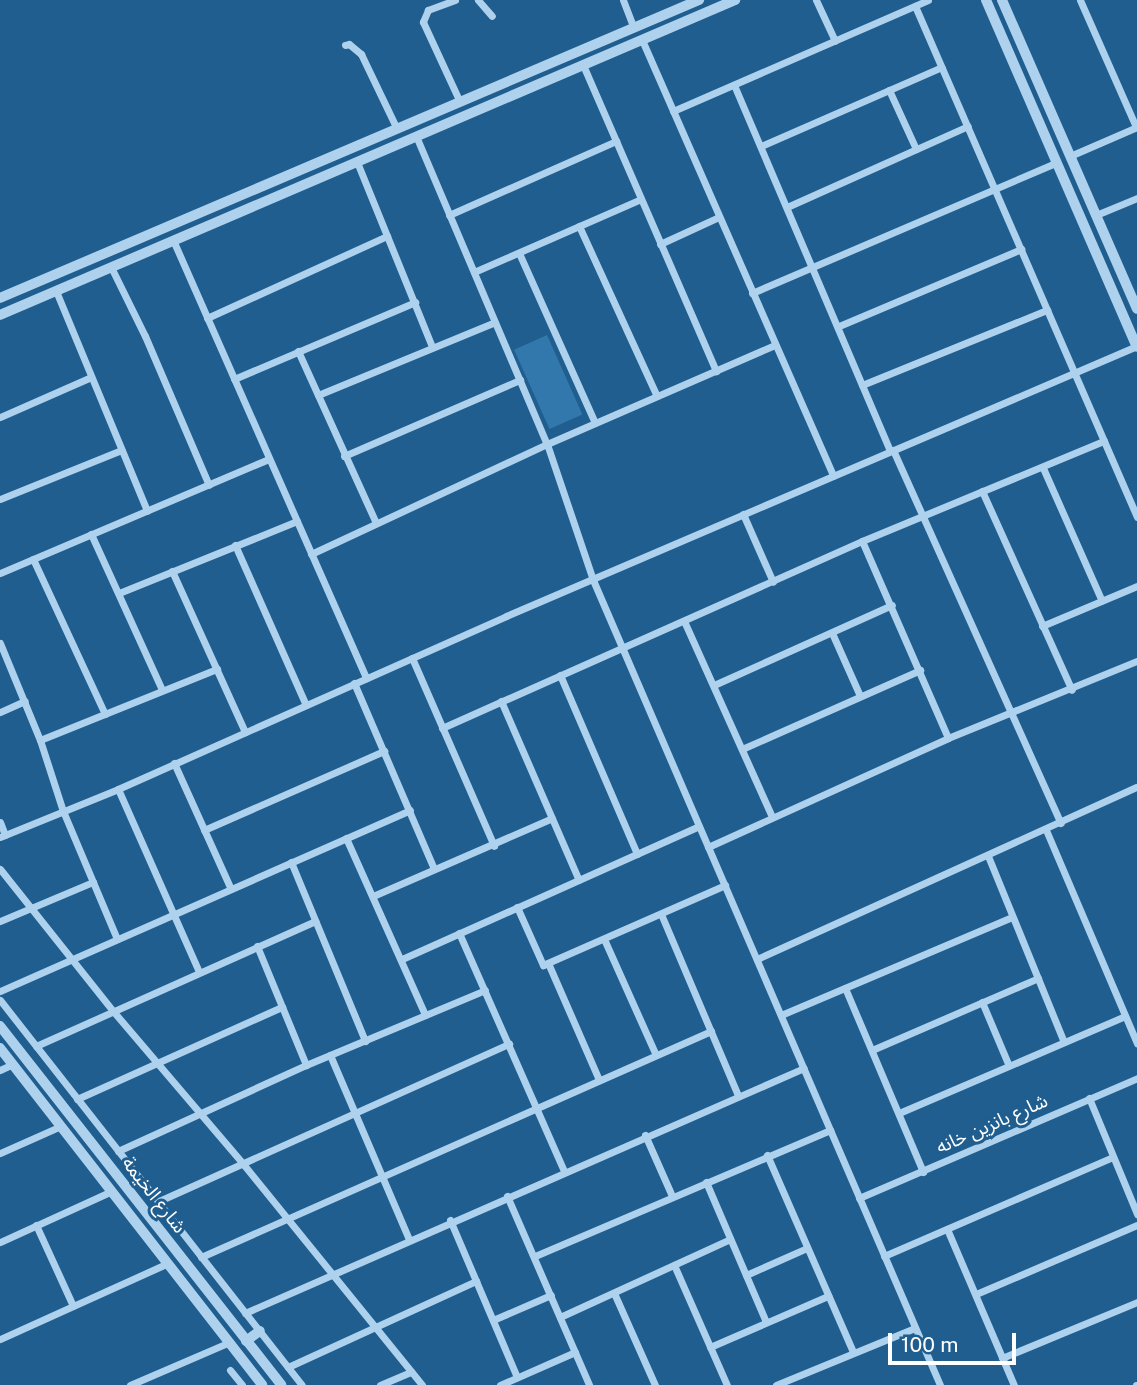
<!DOCTYPE html>
<meta charset="utf-8">
<style>
body{margin:0}
#map{position:relative;width:1137px;height:1385px;overflow:hidden;background:#1f5e8f;font-family:"Public Sans","Noto Sans Arabic",sans-serif}
div>[style]{position:absolute}
.green>*{inset:0;background:#3278ac;transform-origin:0 0}
.minor>*{height:7px;margin:-3.5px;padding:0 3.5px;transform-origin:3.5px;border-radius:3.5px;background:#aed2ed}
.tertiary>*{height:10px;margin:-5px;padding:0 5px;transform-origin:5px;border-radius:5px;background:#aed2ed}
span{translate:-50% -50%;white-space:nowrap;text-align:center;line-height:1.15;-webkit-text-stroke:6px #1f5e8f;paint-order:stroke}
.street-label{font-size:19px;color:#fff}
.scale{position:absolute;left:888px;top:1333px;width:128px;height:32px;box-sizing:border-box;border:4px solid #fff;border-top:0;padding-left:9px;font-size:21px;line-height:24px;white-space:nowrap;color:#fff;-webkit-text-stroke:5px #1f5e8f;paint-order:stroke}
</style>
<div id="map">
<div class="green">
<i style="left:547px;top:335px;width:87px;height:36px;rotate:66deg"></i>
</div>
<div class="minor">
<i style="left:455px;top:0;width:29px;rotate:160deg"></i>
<i style="left:428px;top:10px;width:13px;rotate:113deg"></i>
<i style="left:423px;top:22px;width:88px;rotate:65.2deg"></i>
<i style="left:478px;top:0;width:21px;rotate:49deg"></i>
<i style="left:623px;top:0;width:30px;rotate:69deg"></i>
<i style="left:816px;top:0;width:45px;rotate:65.1deg"></i>
<i style="left:1080px;top:0;width:139px;rotate:66.2deg"></i>
<i style="left:915px;top:6px;width:557px;rotate:66.52deg"></i>
<i style="left:642px;top:40px;width:476px;rotate:66.3deg"></i>
<i style="left:345px;top:45px;width:4px;rotate:-14deg"></i>
<i style="left:349px;top:44px;width:16px;rotate:40deg"></i>
<i style="left:361px;top:54px;width:83px;rotate:64.4deg"></i>
<i style="left:583px;top:65px;width:334px;rotate:66.5deg"></i>
<i style="left:734px;top:85px;width:398px;rotate:66.9deg"></i>
<i style="left:889px;top:90px;width:65px;rotate:65.4deg"></i>
<i style="left:673px;top:111px;width:278px;rotate:-23.5deg"></i>
<i style="left:416px;top:136px;width:335px;rotate:67deg"></i>
<i style="left:547px;top:444px;width:144px;rotate:71.3deg"></i>
<i style="left:593px;top:580px;width:877px;rotate:66.68deg"></i>
<i style="left:761px;top:146px;width:197px;rotate:-23.6deg"></i>
<i style="left:1070px;top:156px;width:73px;rotate:-23.4deg"></i>
<i style="left:357px;top:162px;width:200px;rotate:67.9deg"></i>
<i style="left:787px;top:207px;width:198px;rotate:-24.1deg"></i>
<i style="left:449px;top:215px;width:183px;rotate:-23.9deg"></i>
<i style="left:1096px;top:215px;width:44px;rotate:-22.5deg"></i>
<i style="left:579px;top:226px;width:187px;rotate:65.4deg"></i>
<i style="left:173px;top:240px;width:479px;rotate:66.2deg"></i>
<i style="left:660px;top:244px;width:65px;rotate:-24.6deg"></i>
<i style="left:519px;top:253px;width:186px;rotate:65.9deg"></i>
<i style="left:111px;top:267px;width:77px;rotate:63.8deg"></i>
<i style="left:145px;top:336px;width:162px;rotate:66.8deg"></i>
<i style="left:474px;top:272px;width:182px;rotate:-23.6deg"></i>
<i style="left:56px;top:291px;width:238px;rotate:67.5deg"></i>
<i style="left:752px;top:293px;width:332px;rotate:-23.2deg"></i>
<i style="left:207px;top:318px;width:198px;rotate:-24.5deg"></i>
<i style="left:839px;top:326px;width:198px;rotate:-22.9deg"></i>
<i style="left:298px;top:351px;width:189px;rotate:65.6deg"></i>
<i style="left:234px;top:379px;width:197px;rotate:-23deg"></i>
<i style="left:862px;top:385px;width:200px;rotate:-22.1deg"></i>
<i style="left:318px;top:395px;width:191px;rotate:-22.4deg"></i>
<i style="left:0;top:417px;width:99px;rotate:-23.7deg"></i>
<i style="left:893px;top:450px;width:409px;rotate:65.8deg"></i>
<i style="left:344px;top:456px;width:192px;rotate:-23.4deg"></i>
<i style="left:1043px;top:468px;width:145px;rotate:66.1deg"></i>
<i style="left:982px;top:491px;width:218px;rotate:65.7deg"></i>
<i style="left:0;top:499px;width:131px;rotate:-22deg"></i>
<i style="left:743px;top:514px;width:74px;rotate:66.2deg"></i>
<i style="left:91px;top:534px;width:171px;rotate:65.5deg"></i>
<i style="left:862px;top:541px;width:215px;rotate:66.4deg"></i>
<i style="left:235px;top:545px;width:175px;rotate:66.1deg"></i>
<i style="left:311px;top:554px;width:260px;rotate:-25deg"></i>
<i style="left:547px;top:444px;width:249px;rotate:-23.5deg"></i>
<i style="left:33px;top:559px;width:171px;rotate:65.1deg"></i>
<i style="left:172px;top:571px;width:177px;rotate:65.6deg"></i>
<i style="left:0;top:573px;width:292px;rotate:-23deg"></i>
<i style="left:119px;top:593px;width:192px;rotate:-22deg"></i>
<i style="left:684px;top:621px;width:213px;rotate:65.8deg"></i>
<i style="left:1042px;top:626px;width:103px;rotate:-22.8deg"></i>
<i style="left:832px;top:633px;width:69px;rotate:66deg"></i>
<i style="left:0;top:643px;width:105px;rotate:67.6deg"></i>
<i style="left:40px;top:740px;width:75px;rotate:72.1deg"></i>
<i style="left:63px;top:811px;width:139px;rotate:67.1deg"></i>
<i style="left:412px;top:658px;width:205px;rotate:66.4deg"></i>
<i style="left:560px;top:675px;width:195px;rotate:66.7deg"></i>
<i style="left:354px;top:683px;width:202px;rotate:66.7deg"></i>
<i style="left:714px;top:685px;width:195px;rotate:-24.2deg"></i>
<i style="left:501px;top:701px;width:195px;rotate:66.5deg"></i>
<i style="left:0;top:712px;width:27px;rotate:-24deg"></i>
<i style="left:442px;top:728px;width:460px;rotate:-24deg"></i>
<i style="left:862px;top:541px;width:262px;rotate:-22.5deg"></i>
<i style="left:40px;top:740px;width:191px;rotate:-21.9deg"></i>
<i style="left:742px;top:749px;width:195px;rotate:-23.9deg"></i>
<i style="left:174px;top:763px;width:138px;rotate:65.7deg"></i>
<i style="left:118px;top:789px;width:200px;rotate:66.1deg"></i>
<i style="left:0;top:822px;width:14px;rotate:69deg"></i>
<i style="left:204px;top:830px;width:197px;rotate:-23.7deg"></i>
<i style="left:1046px;top:830px;width:232px;rotate:66.9deg"></i>
<i style="left:0;top:837px;width:127px;rotate:-22.1deg"></i>
<i style="left:118px;top:789px;width:425px;rotate:-24deg"></i>
<i style="left:506px;top:616px;width:686px;rotate:-23.17deg"></i>
<i style="left:346px;top:838px;width:194px;rotate:65.9deg"></i>
<i style="left:708px;top:847px;width:264px;rotate:-24.4deg"></i>
<i style="left:948px;top:738px;width:204px;rotate:-22.2deg"></i>
<i style="left:988px;top:856px;width:201px;rotate:67.8deg"></i>
<i style="left:291px;top:862px;width:194px;rotate:67.5deg"></i>
<i style="left:0;top:869px;width:181px;rotate:51.5deg"></i>
<i style="left:113px;top:1011px;width:202px;rotate:49.6deg"></i>
<i style="left:244px;top:1165px;width:283px;rotate:51deg"></i>
<i style="left:373px;top:896px;width:195px;rotate:-23.5deg"></i>
<i style="left:517px;top:907px;width:64px;rotate:65.9deg"></i>
<i style="left:543px;top:965px;width:199px;rotate:-23.7deg"></i>
<i style="left:661px;top:914px;width:197px;rotate:67deg"></i>
<i style="left:0;top:921px;width:101px;rotate:-22.8deg"></i>
<i style="left:459px;top:933px;width:260px;rotate:66.2deg"></i>
<i style="left:604px;top:939px;width:127px;rotate:65.9deg"></i>
<i style="left:257px;top:946px;width:129px;rotate:67.6deg"></i>
<i style="left:402px;top:959px;width:325px;rotate:-24.1deg"></i>
<i style="left:757px;top:959px;width:417px;rotate:-24.4deg"></i>
<i style="left:548px;top:963px;width:128px;rotate:66.4deg"></i>
<i style="left:845px;top:988px;width:200px;rotate:67deg"></i>
<i style="left:0;top:991px;width:448px;rotate:-23.8deg"></i>
<i style="left:0;top:1000px;width:489px;rotate:51.9deg"></i>
<i style="left:982px;top:1002px;width:69px;rotate:67.1deg"></i>
<i style="left:781px;top:1015px;width:251px;rotate:-23deg"></i>
<i style="left:36px;top:1046px;width:306px;rotate:-24.1deg"></i>
<i style="left:872px;top:1050px;width:181px;rotate:-23.4deg"></i>
<i style="left:330px;top:1055px;width:200px;rotate:66.8deg"></i>
<i style="left:0;top:1070px;width:14px;rotate:-25deg"></i>
<i style="left:1089px;top:1098px;width:126px;rotate:67.5deg"></i>
<i style="left:77px;top:1099px;width:225px;rotate:-24.2deg"></i>
<i style="left:899px;top:1113px;width:246px;rotate:-23.2deg"></i>
<i style="left:645px;top:1135px;width:67px;rotate:66.1deg"></i>
<i style="left:118px;top:1151px;width:207px;rotate:-24.6deg"></i>
<i style="left:306px;top:1065px;width:194px;rotate:-22.7deg"></i>
<i style="left:0;top:1153px;width:67px;rotate:-23.9deg"></i>
<i style="left:767px;top:1155px;width:215px;rotate:66.4deg"></i>
<i style="left:706px;top:1182px;width:152px;rotate:66.8deg"></i>
<i style="left:507px;top:1196px;width:206px;rotate:66.5deg"></i>
<i style="left:859px;top:1198px;width:303px;rotate:-23.3deg"></i>
<i style="left:159px;top:1201px;width:384px;rotate:-24.2deg"></i>
<i style="left:450px;top:1220px;width:171px;rotate:66.9deg"></i>
<i style="left:36px;top:1225px;width:89px;rotate:65.4deg"></i>
<i style="left:947px;top:1229px;width:170px;rotate:66.8deg"></i>
<i style="left:0;top:1242px;width:123px;rotate:-24.5deg"></i>
<i style="left:535px;top:1256px;width:321px;rotate:-23.1deg"></i>
<i style="left:884px;top:1256px;width:249px;rotate:-23.4deg"></i>
<i style="left:201px;top:1257px;width:558px;rotate:-23.9deg"></i>
<i style="left:674px;top:1265px;width:131px;rotate:66.2deg"></i>
<i style="left:746px;top:1275px;width:67px;rotate:-23.9deg"></i>
<i style="left:614px;top:1293px;width:101px;rotate:66deg"></i>
<i style="left:976px;top:1294px;width:175px;rotate:-23.2deg"></i>
<i style="left:245px;top:1313px;width:610px;rotate:-23.67deg"></i>
<i style="left:560px;top:1317px;width:187px;rotate:-24.6deg"></i>
<i style="left:493px;top:1320px;width:63px;rotate:-23.3deg"></i>
<i style="left:0;top:1339px;width:184px;rotate:-24.3deg"></i>
<i style="left:710px;top:1347px;width:129px;rotate:-23.4deg"></i>
<i style="left:1002px;top:1358px;width:146px;rotate:-22.5deg"></i>
<i style="left:288px;top:1367px;width:207px;rotate:-24.6deg"></i>
<i style="left:230px;top:1370px;width:19px;rotate:51deg"></i>
<i style="left:130px;top:1385px;width:109px;rotate:-23.3deg"></i>
<i style="left:380px;top:1385px;width:34px;rotate:-23deg"></i>
<i style="left:500px;top:1385px;width:82px;rotate:-23.7deg"></i>
<i style="left:776px;top:1385px;width:150px;rotate:-22.3deg"></i>
<i style="left:1136px;top:1385px;width:1px"></i>
</div>
<div class="tertiary">
<i style="left:986px;top:0;width:378px;rotate:66.5deg"></i>
<i style="left:1002px;top:0;width:337px;rotate:66.4deg"></i>
<i style="left:0;top:298px;width:760px;rotate:-23.09deg"></i>
<i style="left:0;top:315px;width:800px;rotate:-23.2deg"></i>
<i style="left:0;top:1026px;width:456px;rotate:51.9deg"></i>
<i style="left:0;top:1048px;width:427px;rotate:52.1deg"></i>
<i style="left:246px;top:1341px;width:17px;rotate:-36deg"></i>
</div>
<div class="street-label">
<span style="left:992px;top:1124px;rotate:-24deg">شارع بانزين خانه</span>
<span style="left:154px;top:1195px;rotate:52deg">شارع الخيمة</span>
</div>
<div class="scale">100 m</div>
</div>
